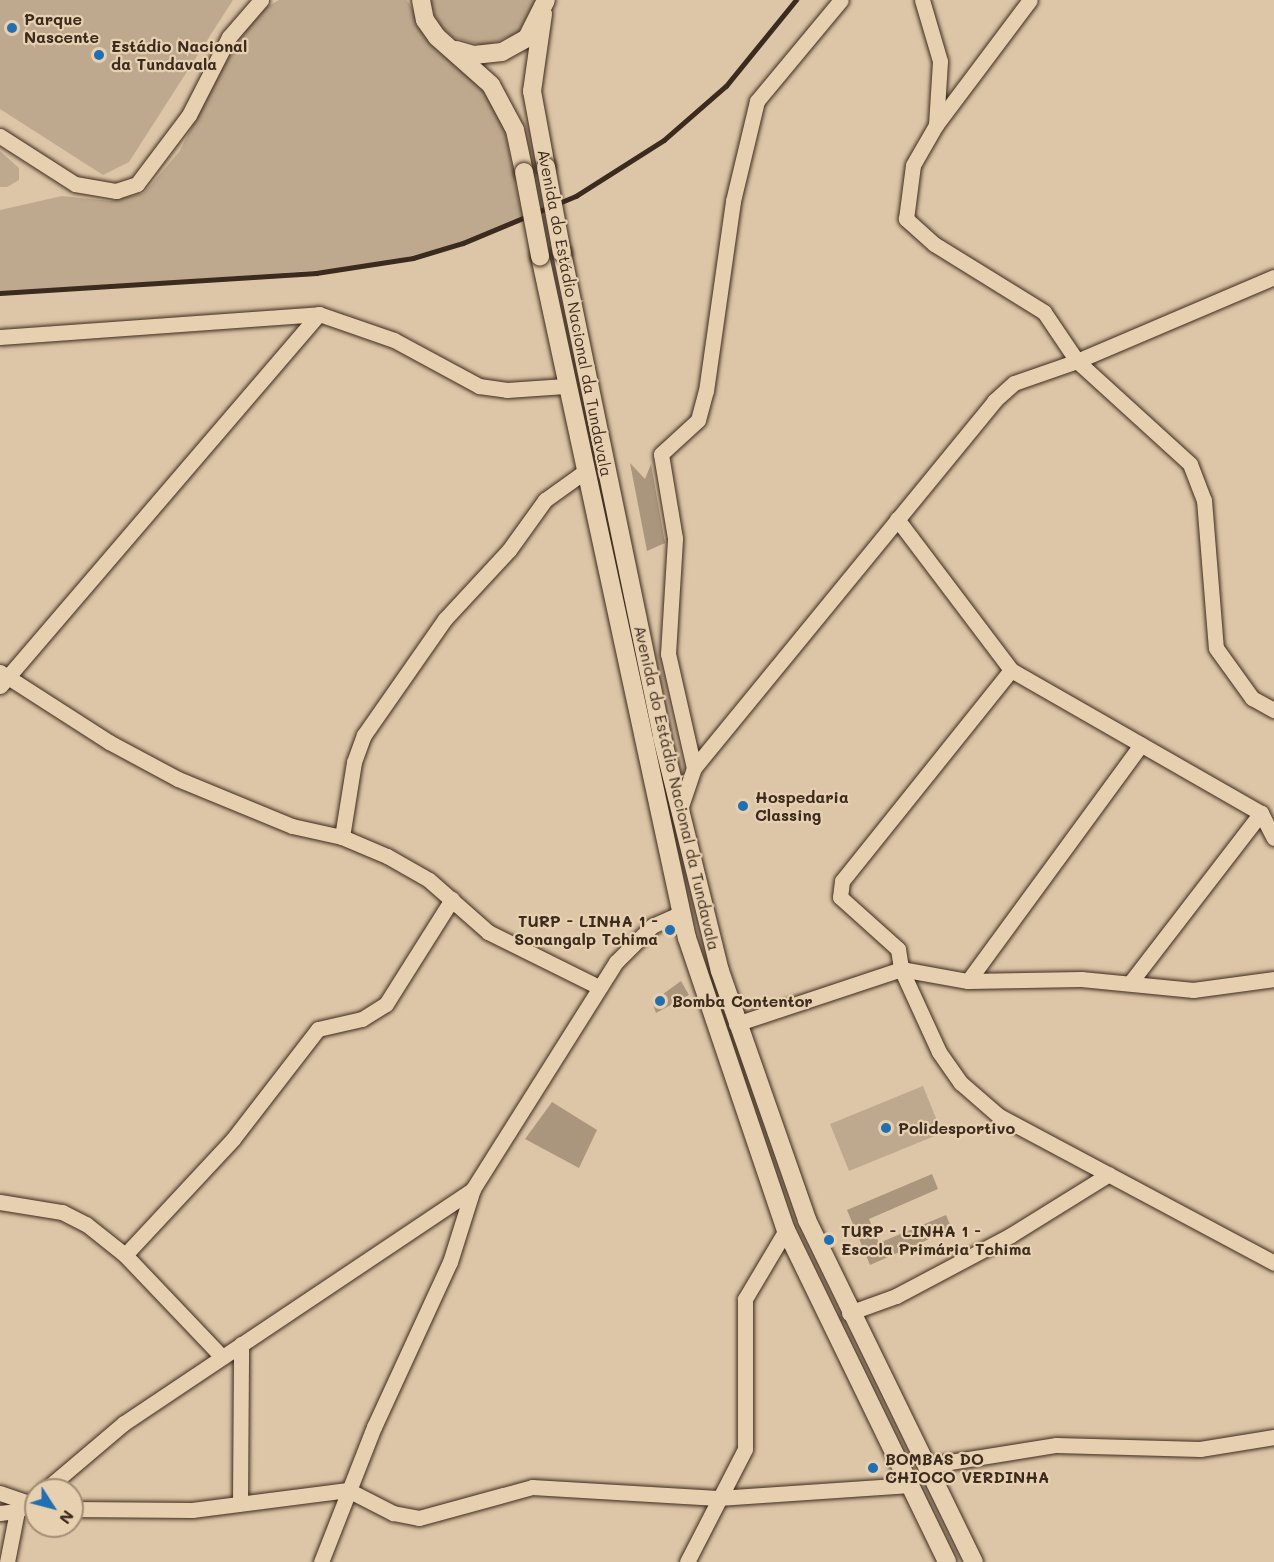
<!DOCTYPE html>
<html>
<head>
<meta charset="utf-8">
<style>
  body { margin:0 }
  #map { position:relative; width:1274px; height:1562px; overflow:hidden; background:#ddc6a7; font-family:Mali,sans-serif }
  div>[style] { position:absolute }
  [style*='--x'] { left:calc(var(--x)*1px); top:calc(var(--y)*1px); width:calc(var(--w)*1px); rotate:calc(var(--a)*1deg) }
  .green>* { inset:0; background:#bfa98e }
  .building>* { inset:0; background:#aa967d }
  .roads { filter:drop-shadow(0 0 2px #3b2a1e) drop-shadow(0 0 2px #3b2a1e) }
  .minor>* { height:15px; margin:-7.5px; padding:0 7.5px; transform-origin:7.5px; border-radius:7.5px; background:#e7d0b0 }
  .tertiary>* { height:18px; margin:-9px; padding:0 9px; transform-origin:9px; border-radius:9px; background:#e7d0b0 }
  .rail>* { height:4.5px; margin:-2.25px; padding:0 2.25px; transform-origin:2.25px; border-radius:2.25px; background:#3b2a1e }
  .bridges { filter:drop-shadow(0 0 2px #3b2a1e) drop-shadow(0 0 2px #3b2a1e) }
  .tertiary-bridge>* { height:18px; margin:-9px; padding:0 9px; transform-origin:9px; border-radius:9px; background:#e7d0b0 }
  .dots>* { width:16px; height:16px; translate:-50% -50%; box-sizing:border-box; border:3px solid #e7d0b0; border-radius:50% }
  span { translate:-50% -50%; white-space:nowrap; text-align:center; line-height:1.15; -webkit-text-stroke:4.5px #e7d0b0; paint-order:stroke }
  .poi-label { font-size:16px; color:#3b2a1e; font-weight:700 }
  .left { translate:0 -50%; text-align:left }
  .right { translate:-100% -50%; text-align:right }
  .street-label { font-size:16px; color:#3b2a1e }
  .north { position:absolute; left:24px; top:1478px; width:60px; height:60px; box-sizing:border-box; background:#e7d0b0; border:2px solid #a28e76; border-radius:50%; rotate:126deg; font-size:16px; font-weight:700; line-height:24px; text-align:center; color:#3b2a1e }
  .north::after { content:''; display:block; margin:auto; width:21px; height:27px; background:#1f6fb2; clip-path:polygon(50% 0,100% 100%,50% 72%,0 100%) }
</style>
</head>
<body>
<div id="map">
  <div class="green">
    <i style="clip-path:polygon(0 0,233px 0,129px 162px,103px 175px,0 109px)"></i>
    <i style="clip-path:polygon(279px 0,407px 0,433px 47px,483px 87px,503px 122px,523px 220px,463px 243px,366px 267px,0 293px,0 210px,62px 196px,110px 201px,144px 193px,179px 152px,238px 38px,260px 11px)"></i>
    <i style="clip-path:polygon(429px 0,537px 0,518px 33px,485px 46px,452px 37px,439px 25px)"></i>
    <i style="clip-path:polygon(0 151px,19px 168px,19px 180px,7px 187px,0 187px)"></i>
    <i style="clip-path:polygon(923px 1086px,942px 1133px,849px 1171px,830px 1124px)"></i>
  </div>
  <div class="building">
    <i style="clip-path:polygon(630px 463px,645px 479px,651px 464px,665px 543px,647px 551px)"></i>
    <i style="clip-path:polygon(681px 981px,689px 995px,656px 1013px,652px 1002px)"></i>
    <i style="clip-path:polygon(552px 1102px,597px 1130px,579px 1168px,525px 1139px)"></i>
    <i style="clip-path:polygon(932px 1174px,938px 1189px,869px 1219px,879px 1243px,946px 1215px,952px 1229px,870px 1265px,847px 1210px)"></i>
  </div>
  <div class="roads">
    <div class="minor">
      <i style="--x:936;--y:125;--w:156;--a:-53.1"></i>
      <i style="--x:0;--y:136;--w:89;--a:32.6"></i>
      <i style="--x:75;--y:184;--w:42;--a:9.7"></i>
      <i style="--x:116;--y:191;--w:22;--a:-18"></i>
      <i style="--x:137;--y:184;--w:86;--a:-53"></i>
      <i style="--x:189;--y:115;--w:88;--a:-62.9"></i>
      <i style="--x:229;--y:37;--w:49;--a:-49.1"></i>
      <i style="--x:1274;--y:277;--w:214;--a:156.9"></i>
      <i style="--x:1077;--y:361;--w:153;--a:42.3"></i>
      <i style="--x:1190;--y:464;--w:39;--a:69"></i>
      <i style="--x:1204;--y:500;--w:148;--a:85.4"></i>
      <i style="--x:1216;--y:648;--w:62;--a:54.2"></i>
      <i style="--x:1252;--y:698;--w:25;--a:29"></i>
      <i style="--x:0;--y:337;--w:320;--a:-4.1"></i>
      <i style="--x:319;--y:314;--w:79;--a:19.1"></i>
      <i style="--x:394;--y:340;--w:97;--a:28.4"></i>
      <i style="--x:479;--y:386;--w:28;--a:8"></i>
      <i style="--x:507;--y:390;--w:58;--a:-3.9"></i>
      <i style="--x:897;--y:519;--w:189;--a:52.9"></i>
      <i style="--x:1011;--y:670;--w:288;--a:29.8"></i>
      <i style="--x:1261;--y:813;--w:28;--a:63"></i>
      <i style="--x:1011;--y:670;--w:270;--a:128.7"></i>
      <i style="--x:842;--y:881;--w:16;--a:97"></i>
      <i style="--x:840;--y:897;--w:78;--a:41.9"></i>
      <i style="--x:898;--y:949;--w:20;--a:81"></i>
      <i style="--x:901;--y:969;--w:91;--a:65.4"></i>
      <i style="--x:939;--y:1052;--w:38;--a:55"></i>
      <i style="--x:961;--y:1083;--w:50;--a:41"></i>
      <i style="--x:999;--y:1116;--w:312;--a:28.1"></i>
      <i style="--x:0;--y:672;--w:130;--a:32.7"></i>
      <i style="--x:109;--y:742;--w:78;--a:28.2"></i>
      <i style="--x:178;--y:779;--w:123;--a:22.4"></i>
      <i style="--x:292;--y:826;--w:51;--a:12.4"></i>
      <i style="--x:342;--y:837;--w:49;--a:22.9"></i>
      <i style="--x:387;--y:856;--w:48;--a:29.7"></i>
      <i style="--x:429;--y:880;--w:79;--a:41.4"></i>
      <i style="--x:488;--y:932;--w:124;--a:26.4"></i>
      <i style="--x:0;--y:686;--w:490;--a:-49.4"></i>
      <i style="--x:694;--y:768;--w:117;--a:-102.8"></i>
      <i style="--x:668;--y:654;--w:116;--a:-86.5"></i>
      <i style="--x:675;--y:538;--w:85;--a:-99.5"></i>
      <i style="--x:661;--y:454;--w:50;--a:-42.6"></i>
      <i style="--x:698;--y:420;--w:30;--a:-75"></i>
      <i style="--x:706;--y:391;--w:192;--a:-81.9"></i>
      <i style="--x:733;--y:201;--w:103;--a:-76.5"></i>
      <i style="--x:757;--y:101;--w:131;--a:-50.3"></i>
      <i style="--x:679;--y:812;--w:46;--a:-71.2"></i>
      <i style="--x:694;--y:768;--w:474;--a:-50.7"></i>
      <i style="--x:994;--y:401;--w:27;--a:-42"></i>
      <i style="--x:1014;--y:383;--w:67;--a:-19.2"></i>
      <i style="--x:1077;--y:361;--w:59;--a:-124"></i>
      <i style="--x:1044;--y:312;--w:129;--a:-148.3"></i>
      <i style="--x:934;--y:244;--w:38;--a:-138"></i>
      <i style="--x:906;--y:219;--w:54;--a:-82.6"></i>
      <i style="--x:913;--y:165;--w:46;--a:-60.1"></i>
      <i style="--x:936;--y:125;--w:64;--a:-86.4"></i>
      <i style="--x:940;--y:61;--w:64;--a:-106.4"></i>
      <i style="--x:342;--y:837;--w:76;--a:-80.9"></i>
      <i style="--x:354;--y:762;--w:29;--a:-70"></i>
      <i style="--x:364;--y:735;--w:141;--a:-55.1"></i>
      <i style="--x:445;--y:619;--w:94;--a:-47.2"></i>
      <i style="--x:509;--y:550;--w:62;--a:-54.2"></i>
      <i style="--x:545;--y:500;--w:48;--a:-35.7"></i>
      <i style="--x:968;--y:981;--w:293;--a:-53.8"></i>
      <i style="--x:1130;--y:983;--w:215;--a:-52.4"></i>
      <i style="--x:736;--y:1024;--w:174;--a:-18.4"></i>
      <i style="--x:901;--y:969;--w:68;--a:10.2"></i>
      <i style="--x:968;--y:981;--w:113;--a:-1"></i>
      <i style="--x:1081;--y:979;--w:113;--a:5.6"></i>
      <i style="--x:1193;--y:990;--w:82;--a:-7.7"></i>
      <i style="--x:0;--y:1202;--w:63;--a:9.2"></i>
      <i style="--x:62;--y:1212;--w:27;--a:27"></i>
      <i style="--x:86;--y:1224;--w:50;--a:38.5"></i>
      <i style="--x:125;--y:1255;--w:141;--a:46.4"></i>
      <i style="--x:125;--y:1255;--w:158;--a:-47"></i>
      <i style="--x:233;--y:1139;--w:139;--a:-52.3"></i>
      <i style="--x:318;--y:1029;--w:45;--a:-12.8"></i>
      <i style="--x:362;--y:1019;--w:28;--a:-32"></i>
      <i style="--x:386;--y:1004;--w:124;--a:-57.8"></i>
      <i style="--x:849;--y:1313;--w:50;--a:-19.9"></i>
      <i style="--x:896;--y:1296;--w:130;--a:-27.9"></i>
      <i style="--x:1011;--y:1235;--w:115;--a:-31.9"></i>
      <i style="--x:925;--y:1466;--w:133;--a:-9.1"></i>
      <i style="--x:1056;--y:1445;--w:144;--a:1.6"></i>
      <i style="--x:1200;--y:1449;--w:75;--a:-9.2"></i>
      <i style="--x:45;--y:1490;--w:104;--a:-40.3"></i>
      <i style="--x:124;--y:1423;--w:420;--a:-33.8"></i>
      <i style="--x:473;--y:1189;--w:268;--a:-57.8"></i>
      <i style="--x:616;--y:962;--w:51;--a:-45"></i>
      <i style="--x:652;--y:926;--w:32;--a:-24"></i>
      <i style="--x:0;--y:1493;--w:36;--a:19"></i>
      <i style="--x:240;--y:1503;--w:159;--a:-89.6"></i>
      <i style="--x:72;--y:1509;--w:120;--a:0.5"></i>
      <i style="--x:192;--y:1510;--w:157;--a:-7.3"></i>
      <i style="--x:348;--y:1490;--w:51;--a:27.1"></i>
      <i style="--x:393;--y:1513;--w:26;--a:11"></i>
      <i style="--x:419;--y:1518;--w:117;--a:-15.3"></i>
      <i style="--x:532;--y:1487;--w:186;--a:3.4"></i>
      <i style="--x:718;--y:1498;--w:189;--a:-3.9"></i>
      <i style="--x:0;--y:1513;--w:17;--a:-7"></i>
      <i style="--x:17;--y:1511;--w:23;--a:-34"></i>
      <i style="--x:7;--y:1562;--w:52;--a:-78.9"></i>
      <i style="--x:321;--y:1562;--w:145;--a:-68.6"></i>
      <i style="--x:374;--y:1427;--w:182;--a:-65.3"></i>
      <i style="--x:450;--y:1262;--w:77;--a:-72.5"></i>
      <i style="--x:687;--y:1562;--w:127;--a:-62.8"></i>
      <i style="--x:745;--y:1449;--w:150;--a:-90"></i>
      <i style="--x:745;--y:1299;--w:80;--a:-59.3"></i>
    </div>
    <div class="tertiary">
      <i style="--x:421;--y:0;--w:20;--a:79"></i>
      <i style="--x:425;--y:20;--w:21;--a:55"></i>
      <i style="--x:437;--y:37;--w:72;--a:41.6"></i>
      <i style="--x:491;--y:85;--w:51;--a:61.9"></i>
      <i style="--x:515;--y:130;--w:43;--a:77.9"></i>
      <i style="--x:543;--y:14;--w:78;--a:98.1"></i>
      <i style="--x:532;--y:91;--w:77;--a:79.6"></i>
      <i style="--x:456;--y:50;--w:19;--a:16"></i>
      <i style="--x:474;--y:55;--w:28;--a:-6"></i>
      <i style="--x:502;--y:52;--w:29;--a:-29"></i>
      <i style="--x:527;--y:38;--w:42;--a:-63.4"></i>
      <i style="--x:562;--y:253;--w:494;--a:78.3"></i>
      <i style="--x:662;--y:737;--w:241;--a:76.1"></i>
      <i style="--x:720;--y:971;--w:264;--a:70.7"></i>
      <i style="--x:807;--y:1220;--w:381;--a:64"></i>
      <i style="--x:540;--y:256;--w:698;--a:77.84"></i>
      <i style="--x:687;--y:938;--w:308;--a:71.3"></i>
      <i style="--x:786;--y:1230;--w:369;--a:64.1"></i>
    </div>
  </div>
  <div class="rail">
    <i style="--x:0;--y:293;--w:317;--a:-3.6"></i>
    <i style="--x:316;--y:273;--w:98;--a:-8.8"></i>
    <i style="--x:413;--y:258;--w:52;--a:-16.7"></i>
    <i style="--x:463;--y:243;--w:122;--a:-22.6"></i>
    <i style="--x:576;--y:196;--w:104;--a:-32.5"></i>
    <i style="--x:664;--y:140;--w:82;--a:-41.1"></i>
    <i style="--x:726;--y:86;--w:111;--a:-50.9"></i>
  </div>
  <div class="bridges">
    <div class="tertiary-bridge">
      <i style="--x:546;--y:167;--w:87;--a:79.5"></i>
      <i style="--x:524;--y:172;--w:86;--a:79.2"></i>
    </div>
  </div>
  <div class="dots">
    <i style="left:12px;top:28px;background:#1f6fb2"></i>
    <i style="left:99px;top:55px;background:#1f6fb2"></i>
    <i style="left:743px;top:806px;background:#1f6fb2"></i>
    <i style="left:670px;top:930px;background:#1f6fb2"></i>
    <i style="left:660px;top:1001px;background:#1f6fb2"></i>
    <i style="left:886px;top:1128px;background:#1f6fb2"></i>
    <i style="left:829px;top:1240px;background:#1f6fb2"></i>
    <i style="left:873px;top:1468px;background:#1f6fb2"></i>
  </div>
  <div class="poi-label">
    <span class="left" style="left:24px;top:28px">Parque<br>Nascente</span>
    <span class="left" style="left:111px;top:55px">Estádio Nacional<br>da Tundavala</span>
    <span class="left" style="left:755px;top:806px">Hospedaria<br>Classing</span>
    <span class="right" style="left:658px;top:930px">TURP - LINHA 1 -<br>Sonangalp Tchima</span>
    <span class="left" style="left:672px;top:1001px">Bomba Contentor</span>
    <span class="left" style="left:898px;top:1128px">Polidesportivo</span>
    <span class="left" style="left:841px;top:1240px">TURP - LINHA 1 -<br>Escola Primária Tchima</span>
    <span class="left" style="left:885px;top:1468px">BOMBAS DO<br>CHIOCO VERDINHA</span>
  </div>
  <div class="street-label">
    <span style="left:575px;top:313px;rotate:79deg">Avenida do Estádio Nacional da Tundavala</span>
    <span style="left:677px;top:788px;rotate:77deg">Avenida do Estádio Nacional da Tundavala</span>
  </div>
  <div class="north">N</div>
</div>
</body>
</html>
